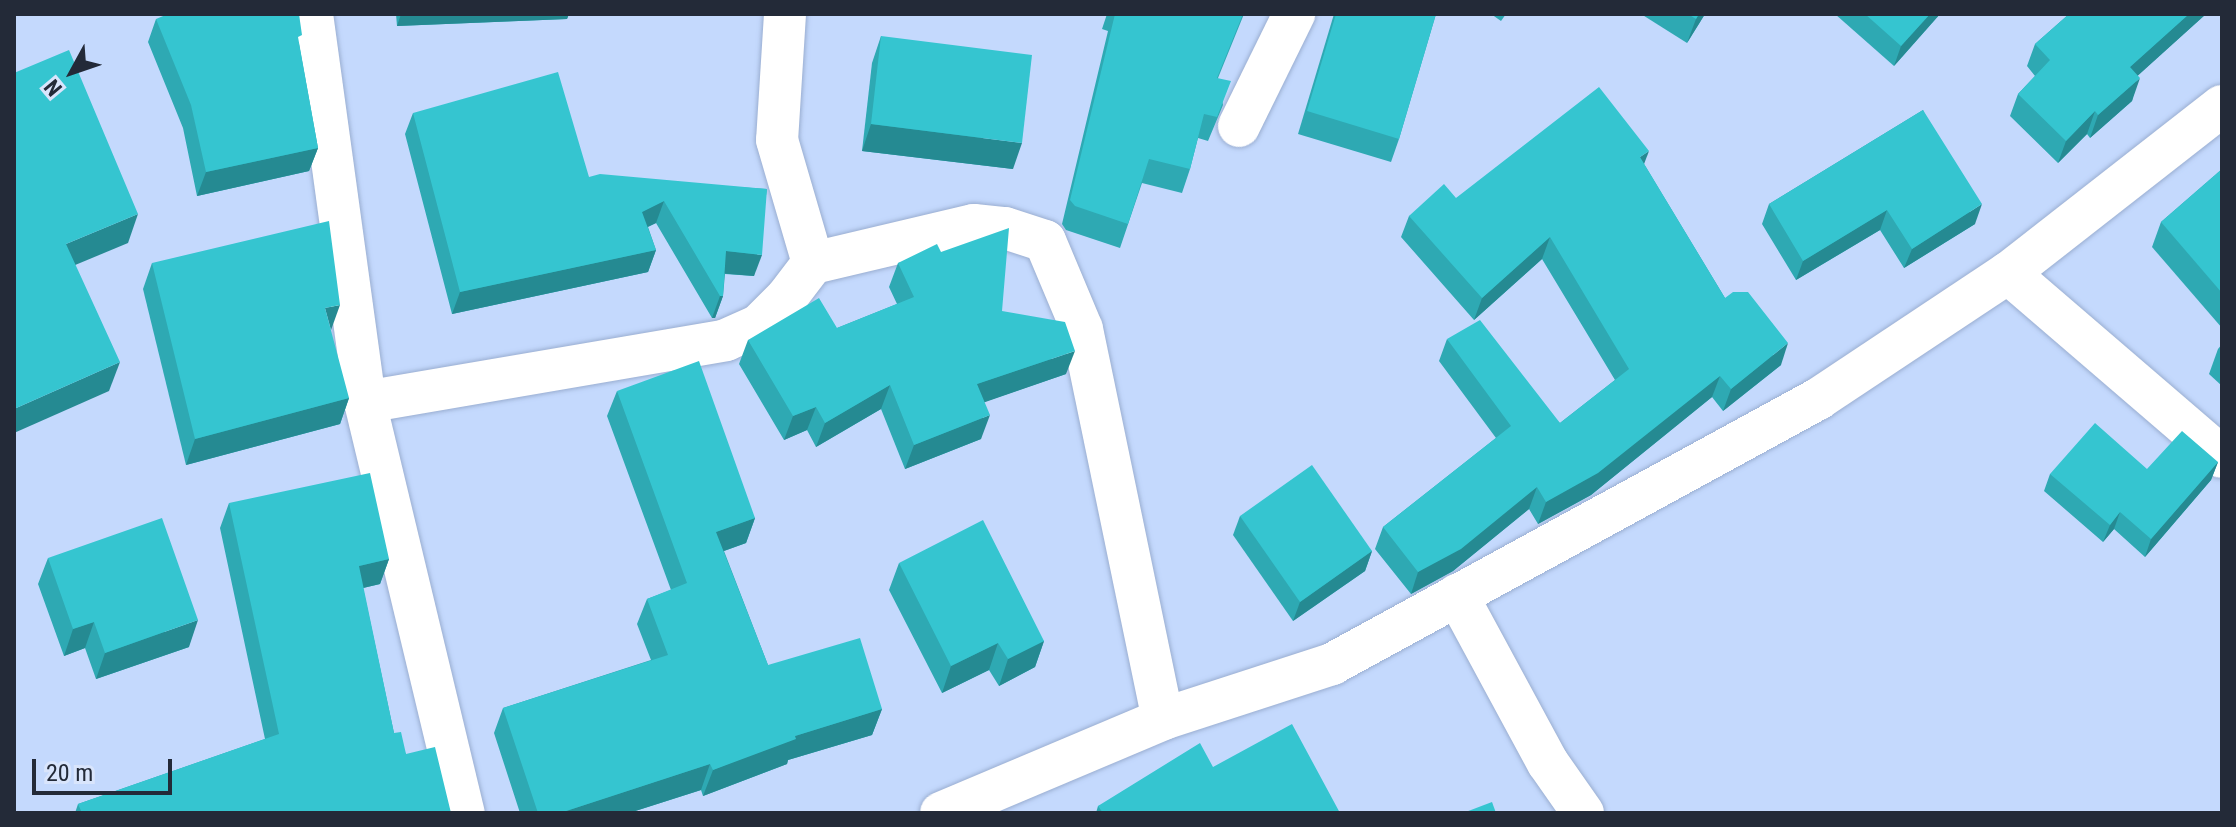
<!DOCTYPE html>
<html>
<head>
<meta charset="utf-8">
<style>
  body { margin:0 }
  #map { position:relative; width:2236px; height:827px; overflow:hidden; background:#c4d9fd; font-family:"Roboto Condensed",sans-serif }
  div>[style] { position:absolute }
  [style*='--x'] { left:calc(var(--x)*1px); top:calc(var(--y)*1px); width:calc(var(--w)*1px); rotate:calc(var(--a)*1deg) }
  .roads { filter:drop-shadow(0 0 2px #9aaed1) drop-shadow(0 0 2px #9aaed1) }
  .minor>* { height:42px; margin:-21px; padding:0 21px; transform-origin:21px; border-radius:21px; background:#fff }
  .wall>* { inset:0; background:#2ea9b3 }
  .shaded-wall>* { inset:0; background:#258a92 }
  .building>* { inset:0; background:#35c5d0 }
  span { translate:-50% -50%; white-space:nowrap; text-align:center; line-height:1.15; -webkit-text-stroke:6px #d9e5fc; paint-order:stroke }
  .frame { position:absolute; inset:0; border:16px solid #232a38; pointer-events:none }
  .north { position:absolute; left:32px; top:32px; width:80px; height:80px; -webkit-text-stroke:6px #d9e5fc; paint-order:stroke; rotate:230deg; font-size:22px; font-weight:700; line-height:32px; text-align:center; color:#232a38 }
  .north::after { content:''; display:block; margin:auto; width:28px; height:36px; background:#232a38; clip-path:polygon(50% 0,100% 100%,50% 72%,0 100%) }
  .scale { position:absolute; left:32px; top:759px; width:140px; height:36px; box-sizing:border-box; border:4px solid #232a38; border-top:0; padding-left:10px; font-size:24px; line-height:28px; white-space:nowrap; color:#232a38; -webkit-text-stroke:6px #d9e5fc; paint-order:stroke }
</style>
</head>
<body>
<div id="map">
  <div class="roads">
    <div class="minor">
      <i style="--x:312;--y:14;--w:392;--a:82.2"></i>
      <i style="--x:365;--y:402;--w:423;--a:76.5"></i>
      <i style="--x:785;--y:14;--w:126;--a:93.6"></i>
      <i style="--x:777;--y:140;--w:128;--a:73.7"></i>
      <i style="--x:1239;--y:126;--w:125;--a:-63.8"></i>
      <i style="--x:2008;--y:273;--w:282;--a:40.7"></i>
      <i style="--x:365;--y:402;--w:366;--a:-9.7"></i>
      <i style="--x:726;--y:340;--w:35;--a:-24"></i>
      <i style="--x:758;--y:326;--w:41;--a:-45"></i>
      <i style="--x:787;--y:297;--w:43;--a:-52.6"></i>
      <i style="--x:813;--y:263;--w:165;--a:-13.3"></i>
      <i style="--x:974;--y:225;--w:31;--a:6"></i>
      <i style="--x:1005;--y:228;--w:42;--a:18"></i>
      <i style="--x:1045;--y:241;--w:95;--a:67.2"></i>
      <i style="--x:1082;--y:329;--w:398;--a:78.3"></i>
      <i style="--x:1457;--y:595;--w:191;--a:61.6"></i>
      <i style="--x:1548;--y:763;--w:61;--a:55"></i>
      <i style="--x:941;--y:813;--w:241;--a:-22.9"></i>
      <i style="--x:1163;--y:719;--w:178;--a:-18"></i>
      <i style="--x:1332;--y:664;--w:554;--a:-28.6"></i>
      <i style="--x:1818;--y:399;--w:228;--a:-33.6"></i>
      <i style="--x:2008;--y:273;--w:271;--a:-38"></i>
    </div>
  </div>
  <div class="wall">
    <i style="clip-path:polygon(396px 14px,569px 14px,567px 19px,397px 26px)"></i>
    <i style="clip-path:polygon(1107px 14px,1244px 14px,1218px 78px,1223px 105px,1208px 141px,1198px 138px,1190px 169px,1182px 193px,1142px 183px,1120px 248px,1066px 230px,1062px 224px,1108px 31px,1102px 29px)"></i>
    <i style="clip-path:polygon(1334px 14px,1436px 14px,1399px 139px,1391px 162px,1298px 134px)"></i>
    <i style="clip-path:polygon(1491px 14px,1506px 14px,1501px 21px)"></i>
    <i style="clip-path:polygon(1641px 14px,1705px 14px,1687px 43px)"></i>
    <i style="clip-path:polygon(1835px 14px,1940px 14px,1894px 66px)"></i>
    <i style="clip-path:polygon(2069px 14px,2206px 14px,2138px 75px,2132px 101px,2090px 138px,2087px 134px,2058px 163px,2010px 116px,2018px 94px,2035px 76px,2027px 66px,2035px 44px)"></i>
    <i style="clip-path:polygon(156px 19px,299px 44px,318px 148px,309px 171px,197px 196px,183px 128px,148px 42px)"></i>
    <i style="clip-path:polygon(881px 36px,1013px 169px,862px 151px,872px 63px)"></i>
    <i style="clip-path:polygon(1923px 110px,1975px 224px,1904px 268px,1880px 230px,1796px 280px,1762px 224px,1769px 204px)"></i>
    <i style="clip-path:polygon(413px 113px,589px 177px,767px 189px,754px 276px,725px 274px,723px 296px,715px 318px,712px 318px,656px 223px,648px 227px,656px 250px,648px 272px,452px 314px,405px 134px)"></i>
    <i style="clip-path:polygon(1644px 164px,1725px 298px,1781px 365px,1723px 411px,1712px 397px,1591px 495px,1538px 524px,1529px 509px,1453px 571px,1411px 594px,1375px 549px,1383px 527px,1496px 438px,1439px 361px,1447px 339px,1560px 423px,1615px 380px,1542px 259px,1474px 320px,1401px 237px,1409px 216px,1456px 198px)"></i>
    <i style="clip-path:polygon(2222px 169px,2222px 328px,2152px 247px,2161px 222px)"></i>
    <i style="clip-path:polygon(941px 252px,1066px 374px,984px 402px,981px 439px,905px 469px,881px 409px,816px 447px,807px 430px,784px 440px,739px 364px,748px 340px,837px 328px,897px 304px,889px 287px,898px 263px)"></i>
    <i style="clip-path:polygon(152px 263px,349px 398px,340px 424px,186px 465px,143px 289px)"></i>
    <i style="clip-path:polygon(2222px 344px,2222px 386px,2209px 374px,2218px 349px)"></i>
    <i style="clip-path:polygon(617px 391px,755px 518px,746px 543px,724px 551px,768px 665px,882px 709px,872px 735px,788px 760px,787px 764px,703px 796px,701px 790px,629px 813px,520px 813px,494px 733px,503px 708px,651px 660px,637px 624px,647px 599px,671px 590px,607px 416px)"></i>
    <i style="clip-path:polygon(2218px 462px,2211px 480px,2145px 557px,2114px 529px,2103px 542px,2044px 491px,2050px 474px,2147px 469px)"></i>
    <i style="clip-path:polygon(229px 503px,389px 559px,380px 584px,363px 588px,394px 733px,406px 754px,451px 813px,75px 813px,78px 804px,265px 739px,220px 528px)"></i>
    <i style="clip-path:polygon(1240px 516px,1372px 551px,1365px 571px,1293px 621px,1233px 535px)"></i>
    <i style="clip-path:polygon(48px 558px,189px 647px,96px 679px,85px 648px,64px 656px,38px 584px)"></i>
    <i style="clip-path:polygon(899px 563px,1044px 641px,1035px 667px,999px 686px,989px 670px,942px 693px,889px 590px)"></i>
    <i style="clip-path:polygon(1213px 767px,1340px 813px,1096px 813px,1098px 806px)"></i>
  </div>
  <div class="shaded-wall">
    <i style="clip-path:polygon(401px 14px,569px 14px,567px 19px,397px 26px)"></i>
    <i style="clip-path:polygon(1699px 14px,1705px 14px,1687px 43px,1696px 19px)"></i>
    <i style="clip-path:polygon(1930px 14px,1940px 14px,1894px 66px,1901px 46px)"></i>
    <i style="clip-path:polygon(2189px 14px,2206px 14px,2122px 90px,2130px 67px)"></i>
    <i style="clip-path:polygon(2140px 78px,2132px 101px,2090px 138px,2098px 115px)"></i>
    <i style="clip-path:polygon(2095px 111px,2087px 134px,2058px 163px,2066px 141px)"></i>
    <i style="clip-path:polygon(871px 124px,1022px 143px,1013px 169px,862px 151px)"></i>
    <i style="clip-path:polygon(318px 148px,309px 171px,197px 196px,206px 172px)"></i>
    <i style="clip-path:polygon(1649px 151px,1641px 172px,1640px 157px)"></i>
    <i style="clip-path:polygon(664px 201px,656px 223px,634px 233px,642px 212px)"></i>
    <i style="clip-path:polygon(1982px 204px,1975px 224px,1904px 268px,1912px 249px)"></i>
    <i style="clip-path:polygon(1887px 210px,1880px 230px,1796px 280px,1803px 261px)"></i>
    <i style="clip-path:polygon(138px 214px,128px 243px,56px 273px,66px 244px)"></i>
    <i style="clip-path:polygon(1550px 237px,1542px 259px,1474px 320px,1482px 298px)"></i>
    <i style="clip-path:polygon(656px 250px,648px 272px,452px 314px,460px 292px)"></i>
    <i style="clip-path:polygon(726px 251px,762px 255px,754px 276px,718px 273px)"></i>
    <i style="clip-path:polygon(720px 296px,723px 296px,715px 318px,712px 318px)"></i>
    <i style="clip-path:polygon(340px 305px,331px 330px,325px 308px)"></i>
    <i style="clip-path:polygon(1788px 343px,1781px 365px,1723px 411px,1731px 389px)"></i>
    <i style="clip-path:polygon(1075px 351px,1066px 374px,968px 408px,977px 384px)"></i>
    <i style="clip-path:polygon(120px 362px,109px 391px,14px 433px,14px 409px)"></i>
    <i style="clip-path:polygon(1720px 376px,1712px 397px,1591px 495px,1538px 524px,1546px 502px)"></i>
    <i style="clip-path:polygon(890px 385px,881px 409px,816px 447px,825px 423px)"></i>
    <i style="clip-path:polygon(349px 398px,340px 424px,186px 465px,195px 439px)"></i>
    <i style="clip-path:polygon(816px 407px,807px 430px,784px 440px,793px 416px)"></i>
    <i style="clip-path:polygon(990px 415px,981px 439px,905px 469px,914px 445px)"></i>
    <i style="clip-path:polygon(2218px 462px,2211px 480px,2145px 557px,2151px 539px)"></i>
    <i style="clip-path:polygon(1537px 487px,1529px 509px,1453px 571px,1411px 594px,1418px 572px)"></i>
    <i style="clip-path:polygon(2120px 512px,2114px 529px,2103px 542px,2110px 525px)"></i>
    <i style="clip-path:polygon(755px 518px,746px 543px,707px 557px,716px 532px)"></i>
    <i style="clip-path:polygon(1372px 551px,1365px 571px,1293px 621px,1300px 602px)"></i>
    <i style="clip-path:polygon(389px 559px,380px 584px,350px 591px,359px 566px)"></i>
    <i style="clip-path:polygon(198px 620px,189px 647px,96px 679px,105px 653px)"></i>
    <i style="clip-path:polygon(94px 622px,85px 648px,64px 656px,73px 629px)"></i>
    <i style="clip-path:polygon(1044px 641px,1035px 667px,999px 686px,1008px 659px)"></i>
    <i style="clip-path:polygon(998px 643px,989px 670px,942px 693px,951px 666px)"></i>
    <i style="clip-path:polygon(882px 709px,872px 735px,788px 760px,787px 764px,703px 796px,713px 770px,795px 736px)"></i>
    <i style="clip-path:polygon(710px 764px,701px 790px,629px 813px,560px 813px)"></i>
  </div>
  <div class="building">
    <i style="clip-path:polygon(168px 14px,299px 14px,302px 35px,298px 37px,318px 148px,206px 172px,191px 105px,156px 19px)"></i>
    <i style="clip-path:polygon(1115px 14px,1243px 14px,1217px 78px,1231px 81px,1217px 117px,1204px 114px,1190px 169px,1149px 159px,1128px 224px,1075px 206px,1070px 200px)"></i>
    <i style="clip-path:polygon(1336px 14px,1436px 14px,1399px 139px,1307px 111px)"></i>
    <i style="clip-path:polygon(1688px 14px,1699px 14px,1696px 19px)"></i>
    <i style="clip-path:polygon(1865px 14px,1930px 14px,1901px 46px)"></i>
    <i style="clip-path:polygon(2069px 14px,2189px 14px,2130px 67px,2140px 78px,2098px 115px,2095px 111px,2066px 141px,2018px 94px,2050px 60px,2035px 44px)"></i>
    <i style="clip-path:polygon(881px 36px,1032px 55px,1022px 143px,871px 124px)"></i>
    <i style="clip-path:polygon(69px 50px,138px 214px,66px 244px,120px 362px,14px 409px,14px 73px)"></i>
    <i style="clip-path:polygon(558px 72px,589px 177px,600px 174px,767px 189px,762px 255px,726px 251px,723px 296px,720px 296px,664px 201px,642px 212px,656px 250px,460px 292px,413px 113px)"></i>
    <i style="clip-path:polygon(1599px 87px,1649px 151px,1640px 157px,1725px 298px,1733px 292px,1748px 292px,1788px 343px,1731px 389px,1720px 376px,1598px 473px,1546px 502px,1537px 487px,1461px 549px,1418px 572px,1383px 527px,1511px 426px,1447px 339px,1480px 320px,1560px 423px,1629px 369px,1550px 237px,1482px 298px,1409px 216px,1444px 184px,1456px 198px)"></i>
    <i style="clip-path:polygon(1923px 110px,1982px 204px,1912px 249px,1887px 210px,1803px 261px,1769px 204px)"></i>
    <i style="clip-path:polygon(2222px 169px,2222px 293px,2161px 222px)"></i>
    <i style="clip-path:polygon(329px 221px,340px 305px,325px 308px,349px 398px,195px 439px,152px 263px)"></i>
    <i style="clip-path:polygon(1009px 228px,1002px 311px,1065px 322px,1075px 351px,977px 384px,990px 415px,914px 445px,890px 385px,825px 423px,816px 407px,793px 416px,748px 340px,819px 298px,837px 328px,914px 297px,898px 263px,937px 244px,941px 252px)"></i>
    <i style="clip-path:polygon(699px 361px,755px 518px,716px 532px,768px 665px,860px 638px,882px 709px,795px 736px,796px 739px,713px 770px,710px 764px,560px 813px,538px 813px,503px 708px,668px 655px,647px 599px,687px 583px,617px 391px)"></i>
    <i style="clip-path:polygon(2095px 423px,2147px 469px,2182px 431px,2218px 462px,2151px 539px,2120px 512px,2110px 525px,2050px 474px)"></i>
    <i style="clip-path:polygon(1312px 465px,1372px 551px,1300px 602px,1240px 516px)"></i>
    <i style="clip-path:polygon(370px 473px,389px 559px,359px 566px,394px 733px,401px 732px,406px 754px,435px 747px,451px 813px,82px 813px,78px 804px,279px 734px,229px 503px)"></i>
    <i style="clip-path:polygon(162px 518px,198px 620px,105px 653px,94px 622px,73px 629px,48px 558px)"></i>
    <i style="clip-path:polygon(983px 520px,1044px 641px,1008px 659px,998px 643px,951px 666px,899px 563px)"></i>
    <i style="clip-path:polygon(1292px 724px,1340px 813px,1103px 813px,1098px 806px,1200px 743px,1213px 767px)"></i>
    <i style="clip-path:polygon(1492px 802px,1496px 813px,1463px 813px)"></i>
  </div>
  <div class="frame"></div>
  <div class="north">N</div>
  <div class="scale">20 m</div>
</div>
</body>
</html>
